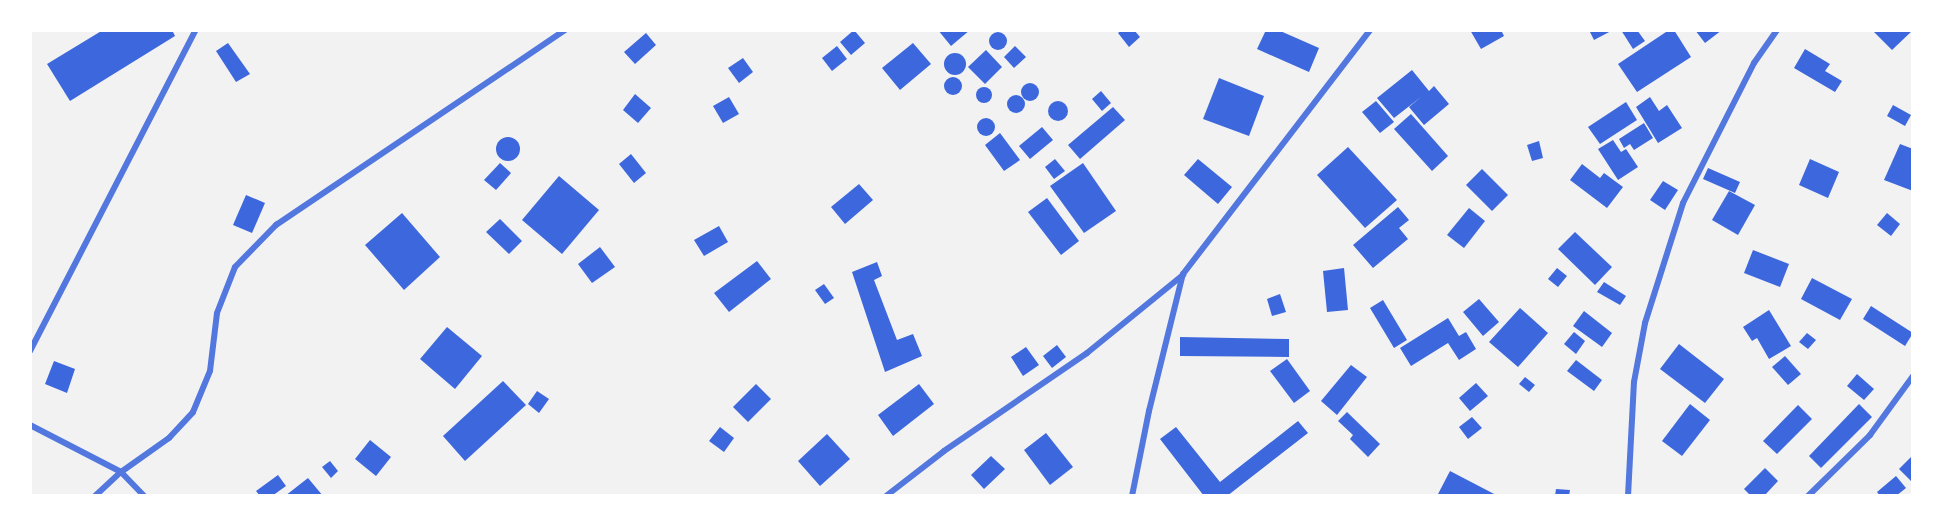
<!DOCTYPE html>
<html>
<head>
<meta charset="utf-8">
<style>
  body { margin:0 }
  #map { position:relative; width:1943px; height:526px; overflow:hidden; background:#f2f2f2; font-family:Jost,sans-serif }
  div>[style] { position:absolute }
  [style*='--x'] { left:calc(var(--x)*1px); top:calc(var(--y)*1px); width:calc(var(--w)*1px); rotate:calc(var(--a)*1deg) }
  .building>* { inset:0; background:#3d67dc }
  .round { border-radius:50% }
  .minor>* { height:6px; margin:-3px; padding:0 3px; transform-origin:3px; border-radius:3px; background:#5277de }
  span { translate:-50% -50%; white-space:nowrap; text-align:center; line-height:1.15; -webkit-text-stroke:5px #fff; paint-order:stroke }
  .frame { position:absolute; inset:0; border:32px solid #fff; pointer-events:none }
</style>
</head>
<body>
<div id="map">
  <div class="building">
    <i style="clip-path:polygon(103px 30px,172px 30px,175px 36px,70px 101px,47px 64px)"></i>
    <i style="clip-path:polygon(854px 30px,865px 43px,851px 55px,840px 42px)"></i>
    <i style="clip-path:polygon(938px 30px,970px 30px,951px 46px)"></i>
    <i style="clip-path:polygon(1122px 30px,1134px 30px,1140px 37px,1129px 47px,1118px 33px)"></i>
    <i style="clip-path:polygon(1266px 30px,1278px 30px,1319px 48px,1309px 72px,1257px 49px)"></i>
    <i style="clip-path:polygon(1470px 30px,1501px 30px,1504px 36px,1481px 49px)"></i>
    <i style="clip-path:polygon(1589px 30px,1613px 30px,1594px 40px)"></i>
    <i style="clip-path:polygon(1621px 30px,1637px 30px,1645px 41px,1633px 49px)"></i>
    <i style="clip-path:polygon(1669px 30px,1674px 30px,1691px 57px,1637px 92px,1618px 64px)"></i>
    <i style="clip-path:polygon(1695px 30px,1722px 30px,1705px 43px)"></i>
    <i style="clip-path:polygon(1872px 30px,1913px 30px,1892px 50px)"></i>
    <i class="round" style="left:989px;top:32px;width:18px;height:18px"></i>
    <i style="clip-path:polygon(646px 33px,656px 45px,635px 64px,624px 52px)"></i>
    <i style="clip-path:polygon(228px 43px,250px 74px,236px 82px,216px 51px)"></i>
    <i style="clip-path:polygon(913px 43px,931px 64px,900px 90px,882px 68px)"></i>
    <i style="clip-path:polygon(837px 46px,847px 59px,832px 71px,822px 58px)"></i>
    <i style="clip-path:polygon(1015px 46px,1026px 57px,1014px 68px,1004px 57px)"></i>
    <i style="clip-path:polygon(1805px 49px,1830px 64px,1825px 71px,1842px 81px,1835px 92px,1794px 68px)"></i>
    <i style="clip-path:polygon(986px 50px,1002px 67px,985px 84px,968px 67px)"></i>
    <i class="round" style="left:944px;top:53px;width:22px;height:22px"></i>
    <i style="clip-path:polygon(743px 58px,753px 72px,739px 83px,728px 68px)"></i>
    <i style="clip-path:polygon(1412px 70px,1429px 91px,1434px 86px,1449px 104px,1424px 125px,1409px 107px,1421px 97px,1394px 118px,1377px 98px)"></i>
    <i class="round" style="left:944px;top:77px;width:18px;height:18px"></i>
    <i style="clip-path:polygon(1219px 78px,1264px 96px,1249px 136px,1203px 119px)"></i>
    <i class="round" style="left:1021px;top:83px;width:18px;height:18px"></i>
    <i class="round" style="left:976px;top:87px;width:16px;height:16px"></i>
    <i style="clip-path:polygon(1101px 91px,1111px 103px,1102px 111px,1092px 99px)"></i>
    <i style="clip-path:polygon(635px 94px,651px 108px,638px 123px,623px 110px)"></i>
    <i class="round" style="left:1007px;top:95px;width:18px;height:18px"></i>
    <i style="clip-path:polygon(729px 97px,739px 114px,723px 123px,713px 106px)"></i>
    <i style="clip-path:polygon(1650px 97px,1659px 111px,1667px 105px,1682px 128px,1658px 143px,1636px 107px)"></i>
    <i style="clip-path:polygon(1376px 101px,1394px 122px,1380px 133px,1362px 112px)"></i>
    <i class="round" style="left:1048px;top:101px;width:20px;height:20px"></i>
    <i style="clip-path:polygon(1626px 102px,1637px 120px,1600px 144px,1588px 127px)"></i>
    <i style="clip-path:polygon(1893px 105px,1911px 115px,1905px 126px,1887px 116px)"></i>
    <i style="clip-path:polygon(1113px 107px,1125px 120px,1080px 159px,1068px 145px)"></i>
    <i style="clip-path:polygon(1411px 114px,1448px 156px,1432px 171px,1394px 129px)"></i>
    <i class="round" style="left:977px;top:118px;width:18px;height:18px"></i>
    <i style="clip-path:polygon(1644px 123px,1653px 138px,1634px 150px,1630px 144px,1624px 148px,1619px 139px)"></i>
    <i style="clip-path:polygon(1042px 127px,1053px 140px,1030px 159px,1019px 146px)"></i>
    <i style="clip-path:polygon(1000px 133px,1020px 160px,1004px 171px,985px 145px)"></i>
    <i class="round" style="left:496px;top:137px;width:24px;height:24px"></i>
    <i style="clip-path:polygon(1613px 140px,1621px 152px,1626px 149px,1638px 167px,1618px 180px,1598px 149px)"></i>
    <i style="clip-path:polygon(1539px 141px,1543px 158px,1532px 161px,1527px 145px)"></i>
    <i style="clip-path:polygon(1900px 144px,1913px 149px,1913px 191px,1884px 180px)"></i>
    <i style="clip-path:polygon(1348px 147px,1397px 200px,1365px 228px,1317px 175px)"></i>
    <i style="clip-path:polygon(631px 154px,646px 173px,634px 183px,619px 164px)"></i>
    <i style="clip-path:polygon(1055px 159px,1065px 171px,1054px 179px,1045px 167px)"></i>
    <i style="clip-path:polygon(1198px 159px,1232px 187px,1218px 204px,1184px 175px)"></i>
    <i style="clip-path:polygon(1810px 159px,1839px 172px,1828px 198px,1799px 185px)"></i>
    <i style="clip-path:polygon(500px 163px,511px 173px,496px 190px,484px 180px)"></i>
    <i style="clip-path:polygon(1083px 163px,1116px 211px,1084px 233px,1050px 186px)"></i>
    <i style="clip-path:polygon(1582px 164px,1600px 178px,1604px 173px,1623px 187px,1607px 208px,1570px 180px)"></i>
    <i style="clip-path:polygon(1708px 168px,1740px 182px,1735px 193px,1703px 179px)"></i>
    <i style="clip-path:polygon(1482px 169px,1508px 195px,1492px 211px,1466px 185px)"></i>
    <i style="clip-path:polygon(559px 176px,599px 210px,562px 254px,522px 220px)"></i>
    <i style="clip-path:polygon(1663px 181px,1678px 190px,1665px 210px,1650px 200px)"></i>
    <i style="clip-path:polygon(859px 184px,873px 200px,845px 224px,831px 207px)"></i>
    <i style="clip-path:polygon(1729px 191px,1755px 205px,1738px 235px,1712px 220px)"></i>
    <i style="clip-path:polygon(246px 195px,265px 203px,252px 233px,233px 225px)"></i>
    <i style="clip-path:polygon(1047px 198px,1079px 241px,1061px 255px,1028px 212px)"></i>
    <i style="clip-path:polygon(1398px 207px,1409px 220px,1399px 228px,1408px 239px,1373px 268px,1353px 245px)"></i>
    <i style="clip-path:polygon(1469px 208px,1485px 221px,1464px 248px,1447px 235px)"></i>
    <i style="clip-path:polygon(402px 213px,440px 257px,404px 290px,365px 245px)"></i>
    <i style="clip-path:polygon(1887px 213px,1900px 224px,1891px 236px,1877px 225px)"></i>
    <i style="clip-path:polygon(500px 219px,522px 241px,509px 254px,486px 232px)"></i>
    <i style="clip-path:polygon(719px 226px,728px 242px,704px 256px,694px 240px)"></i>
    <i style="clip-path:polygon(1575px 232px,1612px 267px,1595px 285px,1558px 249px)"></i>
    <i style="clip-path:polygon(600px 247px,615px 267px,592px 283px,578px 264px)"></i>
    <i style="clip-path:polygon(1753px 250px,1789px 264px,1780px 287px,1744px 273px)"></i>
    <i style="clip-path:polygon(757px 261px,771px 279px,729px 312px,714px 293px)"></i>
    <i style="clip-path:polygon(877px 262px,882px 276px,874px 280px,897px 340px,913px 334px,922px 356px,885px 372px,852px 272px)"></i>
    <i style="clip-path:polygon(1344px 268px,1348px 310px,1327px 312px,1323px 271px)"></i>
    <i style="clip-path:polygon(1557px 268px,1567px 276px,1558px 287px,1548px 279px)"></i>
    <i style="clip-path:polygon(1812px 278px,1852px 299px,1840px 320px,1801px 299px)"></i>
    <i style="clip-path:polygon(1604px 282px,1626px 296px,1620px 305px,1597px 292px)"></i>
    <i style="clip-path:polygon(824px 284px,834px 298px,825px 304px,815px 290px)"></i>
    <i style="clip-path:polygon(1280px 294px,1286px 312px,1272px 316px,1267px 299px)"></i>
    <i style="clip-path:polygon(1479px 299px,1499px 322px,1483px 336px,1463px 312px)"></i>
    <i style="clip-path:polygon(1383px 300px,1407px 340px,1394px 348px,1370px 308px)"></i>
    <i style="clip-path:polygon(1871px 306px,1913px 333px,1905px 346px,1863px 319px)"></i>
    <i style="clip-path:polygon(1520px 308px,1548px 333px,1518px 367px,1489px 342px)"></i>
    <i style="clip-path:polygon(1769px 310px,1791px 346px,1769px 359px,1757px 338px,1752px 341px,1743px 327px)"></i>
    <i style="clip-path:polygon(1584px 311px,1612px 333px,1602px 347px,1573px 326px)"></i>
    <i style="clip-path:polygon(1448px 318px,1459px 336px,1466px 332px,1476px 349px,1459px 360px,1448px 343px,1411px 366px,1400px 348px)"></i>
    <i style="clip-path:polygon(447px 327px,482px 356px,455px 389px,420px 359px)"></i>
    <i style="clip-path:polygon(1574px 332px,1585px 341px,1576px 354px,1564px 344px)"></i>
    <i style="clip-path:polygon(1807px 333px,1816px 340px,1808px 349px,1799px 342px)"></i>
    <i style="clip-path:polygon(1180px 337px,1289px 339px,1289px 357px,1180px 356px)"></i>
    <i style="clip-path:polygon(1679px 344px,1724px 379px,1705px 403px,1660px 369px)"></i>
    <i style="clip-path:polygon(1057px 345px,1066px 357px,1052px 368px,1043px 356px)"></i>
    <i style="clip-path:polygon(1026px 347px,1039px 365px,1023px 376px,1011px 357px)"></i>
    <i style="clip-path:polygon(1785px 356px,1801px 374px,1788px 385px,1772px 367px)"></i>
    <i style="clip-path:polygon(1287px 359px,1310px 391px,1294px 403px,1270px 371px)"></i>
    <i style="clip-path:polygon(1576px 360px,1602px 380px,1594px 391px,1567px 371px)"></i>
    <i style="clip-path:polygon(54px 361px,75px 369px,67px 393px,45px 384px)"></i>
    <i style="clip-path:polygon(1351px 365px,1367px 377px,1337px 415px,1321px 401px)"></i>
    <i style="clip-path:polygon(1857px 374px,1874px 389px,1864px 400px,1847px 386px)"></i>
    <i style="clip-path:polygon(1525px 377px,1535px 385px,1529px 392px,1519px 384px)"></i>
    <i style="clip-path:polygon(503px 381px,526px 405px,465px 461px,443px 436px)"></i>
    <i style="clip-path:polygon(1476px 383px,1488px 396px,1470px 411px,1459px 398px)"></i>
    <i style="clip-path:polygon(756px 384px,771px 399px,748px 422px,733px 407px)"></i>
    <i style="clip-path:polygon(919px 384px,934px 404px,893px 436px,878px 415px)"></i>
    <i style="clip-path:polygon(537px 391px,549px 399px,539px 413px,528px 404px)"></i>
    <i style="clip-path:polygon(1690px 404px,1710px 420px,1682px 456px,1662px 441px)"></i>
    <i style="clip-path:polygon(1859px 404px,1872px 417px,1821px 468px,1809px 456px)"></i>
    <i style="clip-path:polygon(1798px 405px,1812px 419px,1777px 454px,1763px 441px)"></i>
    <i style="clip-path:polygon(1347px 412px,1380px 444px,1368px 457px,1350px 439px,1353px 435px,1338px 421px)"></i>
    <i style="clip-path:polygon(1472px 417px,1482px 428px,1468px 439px,1459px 427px)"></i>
    <i style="clip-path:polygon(1298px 421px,1308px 433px,1227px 496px,1204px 496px,1160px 439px,1176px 427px,1220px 482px)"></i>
    <i style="clip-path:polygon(720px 427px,734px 438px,724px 452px,709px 441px)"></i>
    <i style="clip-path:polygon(1046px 433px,1073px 467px,1050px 485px,1024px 450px)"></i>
    <i style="clip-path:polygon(827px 434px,850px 459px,820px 486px,798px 461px)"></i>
    <i style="clip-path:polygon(370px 440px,391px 457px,376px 476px,355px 459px)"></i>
    <i style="clip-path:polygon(1913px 455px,1913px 483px,1899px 469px)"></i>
    <i style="clip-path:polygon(991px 456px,1005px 469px,984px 489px,971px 475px)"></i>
    <i style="clip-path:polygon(330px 461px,338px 471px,331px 478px,322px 467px)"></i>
    <i style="clip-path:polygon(1765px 468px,1778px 481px,1764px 496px,1751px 496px,1744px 489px)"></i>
    <i style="clip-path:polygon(1450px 471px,1498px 496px,1437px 496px)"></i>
    <i style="clip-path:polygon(278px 475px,286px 486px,272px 496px,260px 496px,256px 491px)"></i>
    <i style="clip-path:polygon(1896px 476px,1906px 488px,1896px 496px,1880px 496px,1877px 492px)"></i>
    <i style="clip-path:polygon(308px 478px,323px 496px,285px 496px)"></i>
    <i style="clip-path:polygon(1556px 489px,1570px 490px,1569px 496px,1555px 496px)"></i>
  </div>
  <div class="minor">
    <i style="--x:30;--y:351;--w:361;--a:-62.7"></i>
    <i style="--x:30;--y:425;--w:102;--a:27.3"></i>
    <i style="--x:121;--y:472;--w:33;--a:46"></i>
    <i style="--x:95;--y:496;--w:35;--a:-43"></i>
    <i style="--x:121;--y:472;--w:59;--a:-35.3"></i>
    <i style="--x:169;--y:438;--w:35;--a:-47"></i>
    <i style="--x:193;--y:412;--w:44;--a:-67.5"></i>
    <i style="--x:210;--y:371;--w:58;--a:-83.1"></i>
    <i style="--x:217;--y:313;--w:49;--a:-68.6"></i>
    <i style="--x:235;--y:267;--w:59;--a:-45.7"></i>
    <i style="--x:276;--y:225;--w:349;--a:-34"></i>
    <i style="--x:886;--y:496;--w:73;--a:-37.8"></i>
    <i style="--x:944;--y:451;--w:173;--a:-34.4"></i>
    <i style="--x:1087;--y:353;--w:124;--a:-39.1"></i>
    <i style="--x:1132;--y:496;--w:87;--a:-78.7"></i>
    <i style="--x:1149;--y:411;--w:141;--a:-76.1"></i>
    <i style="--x:1183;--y:274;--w:307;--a:-52.5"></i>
    <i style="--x:1628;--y:496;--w:114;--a:-87"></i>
    <i style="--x:1634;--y:382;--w:60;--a:-79.4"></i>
    <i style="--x:1645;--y:323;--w:126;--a:-72.4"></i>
    <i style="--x:1683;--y:203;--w:157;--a:-63.1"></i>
    <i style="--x:1754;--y:63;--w:40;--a:-55.1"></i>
    <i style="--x:1808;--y:496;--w:87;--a:-44.5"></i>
    <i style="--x:1870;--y:435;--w:73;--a:-53.9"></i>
  </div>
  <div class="frame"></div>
</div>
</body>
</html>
